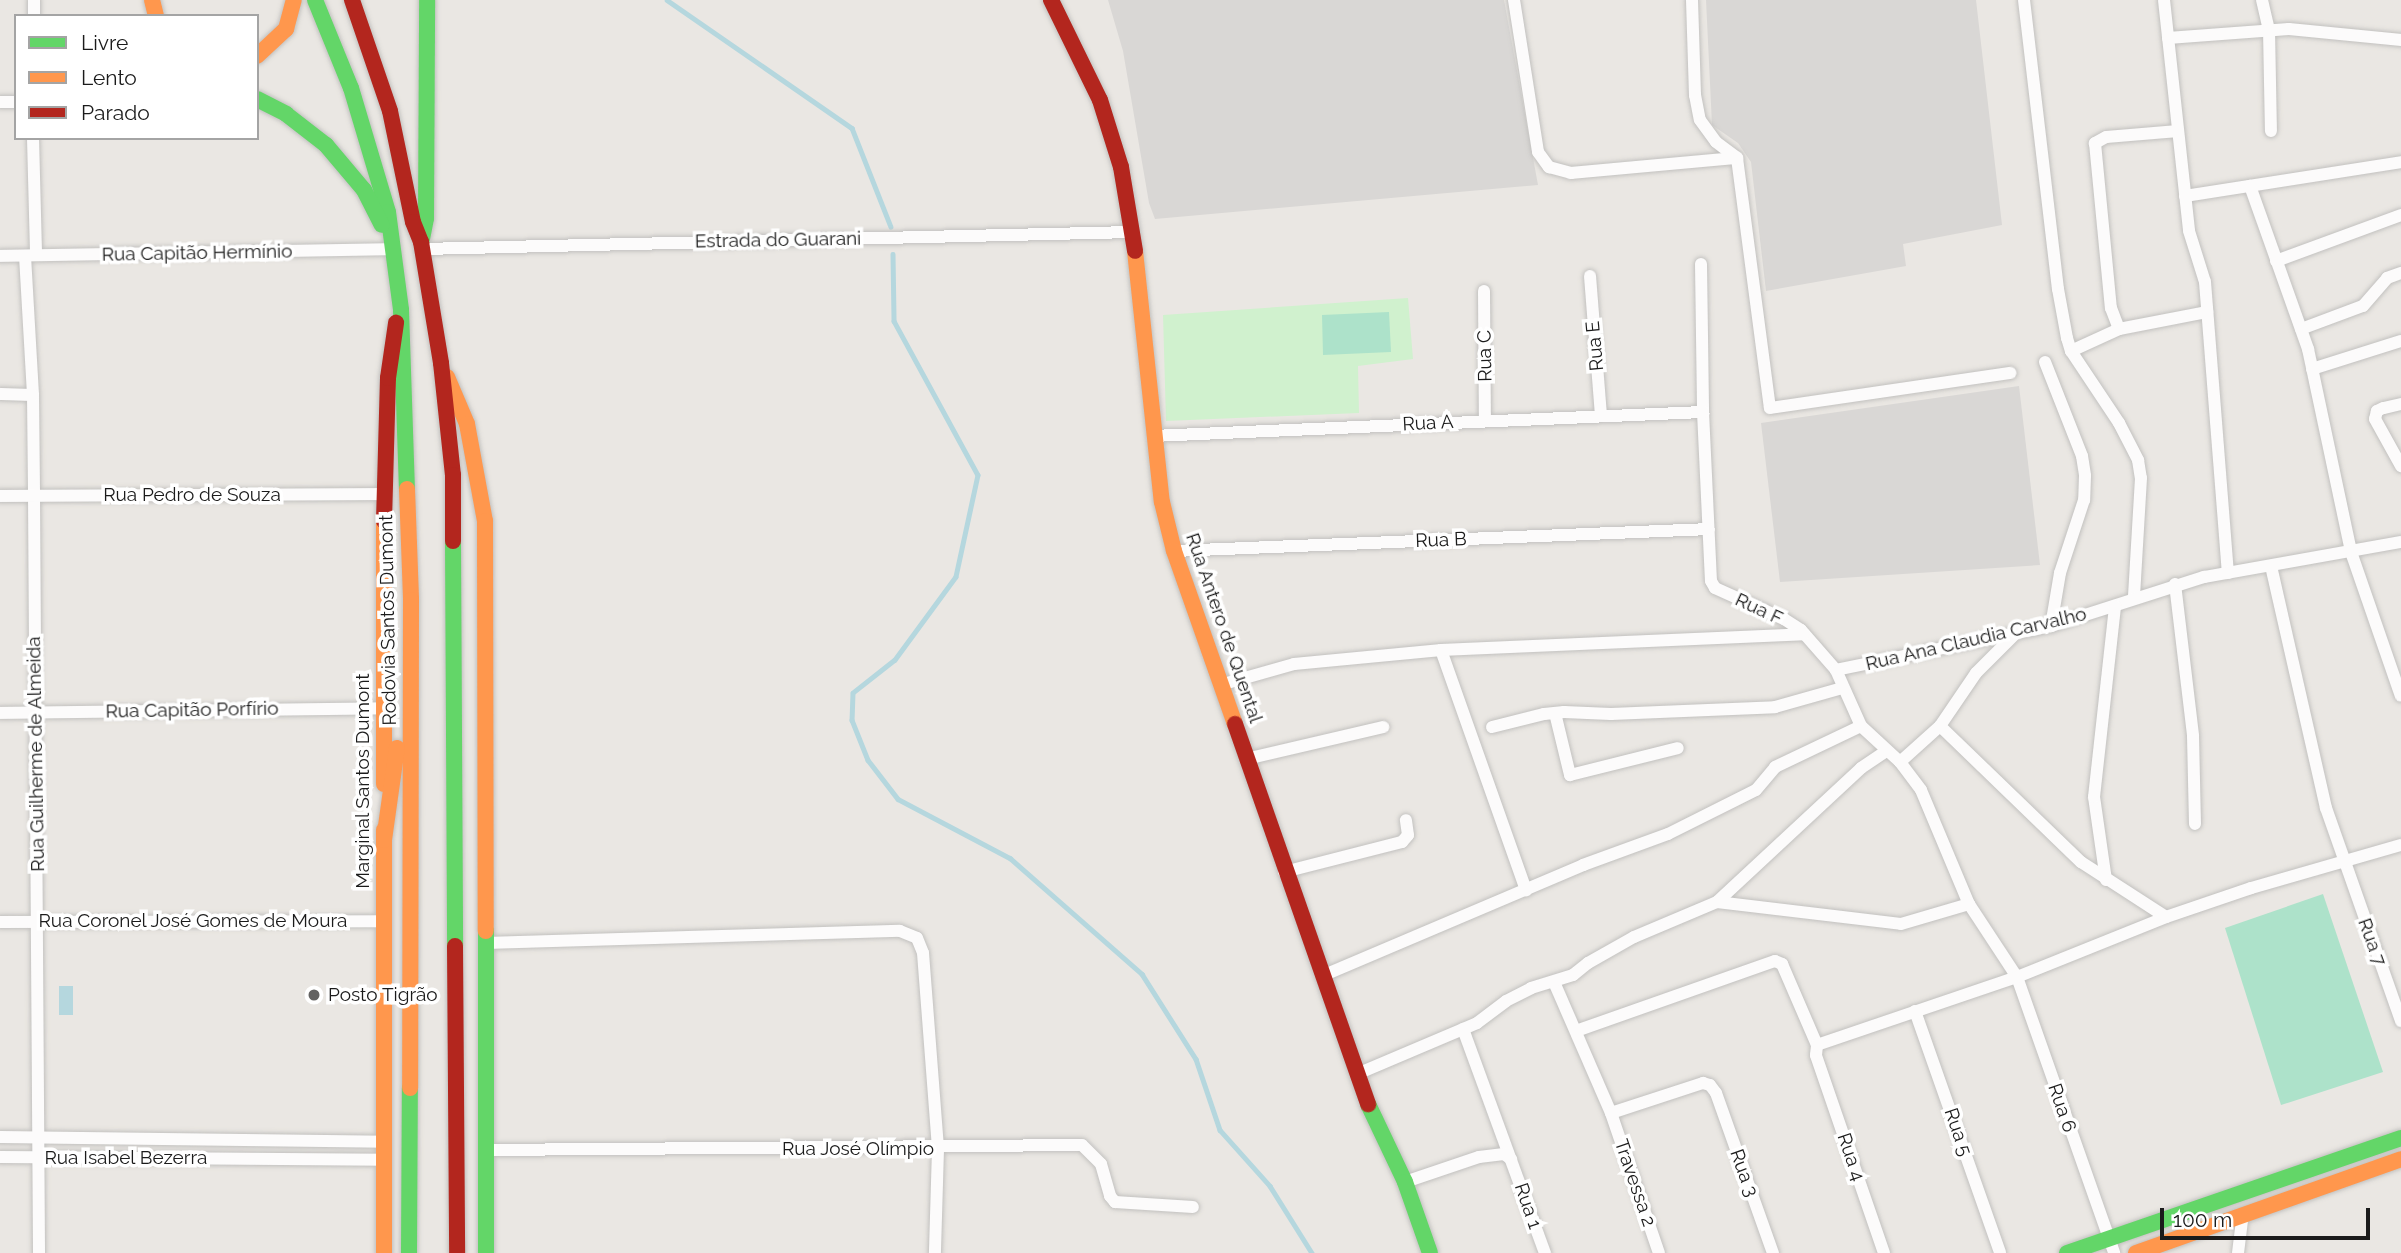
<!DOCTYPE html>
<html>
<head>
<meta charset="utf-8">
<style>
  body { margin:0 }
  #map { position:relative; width:2401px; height:1253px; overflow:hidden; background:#eae7e3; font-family:Raleway,sans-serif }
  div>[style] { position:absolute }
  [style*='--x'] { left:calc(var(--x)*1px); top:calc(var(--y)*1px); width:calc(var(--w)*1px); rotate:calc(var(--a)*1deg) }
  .residential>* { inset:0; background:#d9d7d5 }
  .park>* { inset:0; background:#d0f1ce }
  .pitch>* { inset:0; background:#ade2ca }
  .water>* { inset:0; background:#b5d7de }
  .stream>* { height:4.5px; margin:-2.25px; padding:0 2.25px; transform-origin:2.25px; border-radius:2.25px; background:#b5d7de }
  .roads { filter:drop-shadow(0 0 2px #c2c1bf) drop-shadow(0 0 2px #c2c1bf) }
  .street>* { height:12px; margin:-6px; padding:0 6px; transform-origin:6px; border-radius:6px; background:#fcfbfb }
  .fast>* { height:16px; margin:-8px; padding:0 8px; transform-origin:8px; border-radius:8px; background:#63d668 }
  .slow>* { height:16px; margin:-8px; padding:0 8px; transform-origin:8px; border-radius:8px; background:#ff974d }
  .jam>* { height:16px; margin:-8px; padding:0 8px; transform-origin:8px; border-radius:8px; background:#b3261e }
  .dots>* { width:19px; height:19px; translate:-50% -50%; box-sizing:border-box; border:4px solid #fff; border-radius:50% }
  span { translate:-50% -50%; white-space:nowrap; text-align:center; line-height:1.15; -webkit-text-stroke:7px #fff; paint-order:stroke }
  .street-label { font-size:19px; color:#1b1b1b }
  .poi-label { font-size:19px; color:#1b1b1b }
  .left { translate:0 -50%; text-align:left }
  .legend { position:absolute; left:14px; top:14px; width:245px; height:126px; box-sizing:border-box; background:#fff; border:2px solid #a4a4a4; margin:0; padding:9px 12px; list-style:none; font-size:21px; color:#1b1b1b }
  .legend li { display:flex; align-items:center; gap:14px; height:35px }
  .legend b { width:35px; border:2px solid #a4a4a4 }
  .scale { position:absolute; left:2160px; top:1208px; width:210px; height:32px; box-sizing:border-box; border:4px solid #1b1b1b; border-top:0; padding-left:9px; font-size:21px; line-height:24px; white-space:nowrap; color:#1b1b1b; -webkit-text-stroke:5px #fff; paint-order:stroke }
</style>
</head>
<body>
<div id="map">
  <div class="residential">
    <i style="clip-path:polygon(1108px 0,1504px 0,1538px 185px,1155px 219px,1149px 203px,1123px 51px)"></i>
    <i style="clip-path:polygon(1706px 0,1976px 0,2002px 225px,1903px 244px,1906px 266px,1766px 291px,1751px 162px,1738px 143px,1712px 125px)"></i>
    <i style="clip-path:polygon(2019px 386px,2040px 565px,1780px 582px,1761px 423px)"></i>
  </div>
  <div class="park">
    <i style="clip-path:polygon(1408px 298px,1413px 359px,1358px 366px,1359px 413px,1166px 421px,1163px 315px)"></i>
  </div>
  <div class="pitch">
    <i style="clip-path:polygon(1389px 312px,1391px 352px,1323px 355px,1322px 315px)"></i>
    <i style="clip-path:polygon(2323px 894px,2383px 1072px,2281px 1105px,2225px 928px)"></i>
  </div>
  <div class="water">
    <i style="clip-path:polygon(59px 986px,73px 986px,73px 1015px,59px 1015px)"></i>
  </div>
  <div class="stream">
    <i style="--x:667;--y:0;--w:225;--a:34.7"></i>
    <i style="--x:852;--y:128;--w:106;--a:68.5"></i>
    <i style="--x:893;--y:254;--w:67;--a:89.1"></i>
    <i style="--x:894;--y:321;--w:175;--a:61.4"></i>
    <i style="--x:978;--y:475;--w:104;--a:102.2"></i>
    <i style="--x:956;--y:577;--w:103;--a:126.3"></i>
    <i style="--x:895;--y:660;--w:53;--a:141.8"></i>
    <i style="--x:853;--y:693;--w:27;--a:92"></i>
    <i style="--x:852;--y:720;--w:43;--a:68.2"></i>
    <i style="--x:868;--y:760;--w:49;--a:52.4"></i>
    <i style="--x:898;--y:799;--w:127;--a:27.8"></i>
    <i style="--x:1010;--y:858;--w:176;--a:41.3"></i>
    <i style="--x:1142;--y:974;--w:101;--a:57.6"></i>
    <i style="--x:1196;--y:1059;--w:75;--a:71.3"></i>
    <i style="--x:1220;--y:1130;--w:75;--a:48.2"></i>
    <i style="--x:1270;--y:1186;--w:79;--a:57.9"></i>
  </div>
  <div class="roads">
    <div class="street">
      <i style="--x:1514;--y:0;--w:154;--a:81"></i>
      <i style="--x:1538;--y:152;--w:19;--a:54"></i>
      <i style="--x:1549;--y:167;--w:23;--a:15"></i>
      <i style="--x:1571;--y:173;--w:167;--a:-5.2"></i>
      <i style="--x:1692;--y:0;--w:95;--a:88.2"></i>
      <i style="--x:1695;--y:95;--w:25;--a:79"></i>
      <i style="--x:1700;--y:120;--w:27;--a:54"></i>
      <i style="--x:1716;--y:142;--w:26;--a:37"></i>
      <i style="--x:1737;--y:158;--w:252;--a:82.5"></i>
      <i style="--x:1770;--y:408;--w:243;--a:-8.3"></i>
      <i style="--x:2024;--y:0;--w:291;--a:83.3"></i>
      <i style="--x:2058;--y:289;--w:50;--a:79.6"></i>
      <i style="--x:2067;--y:338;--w:14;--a:73"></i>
      <i style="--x:2071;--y:351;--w:87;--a:56.3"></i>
      <i style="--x:2119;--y:423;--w:42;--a:62.8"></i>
      <i style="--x:2138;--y:460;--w:18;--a:81"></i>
      <i style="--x:2141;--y:478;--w:119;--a:93.4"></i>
      <i style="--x:2164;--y:0;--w:232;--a:83.8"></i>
      <i style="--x:2189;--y:231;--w:53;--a:72.6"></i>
      <i style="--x:2205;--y:282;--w:292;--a:85.5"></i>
      <i style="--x:2262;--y:0;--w:31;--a:77"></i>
      <i style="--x:2269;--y:30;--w:101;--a:88.9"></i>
      <i style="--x:34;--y:16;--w:16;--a:-90"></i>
      <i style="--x:2168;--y:38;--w:121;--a:-4.3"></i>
      <i style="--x:2289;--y:29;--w:113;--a:5.6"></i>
      <i style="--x:0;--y:102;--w:16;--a:0"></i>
      <i style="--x:2178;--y:131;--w:72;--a:175.2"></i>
      <i style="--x:2106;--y:137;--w:13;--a:151"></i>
      <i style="--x:2095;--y:143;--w:166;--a:84.5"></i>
      <i style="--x:2111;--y:308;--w:22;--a:69"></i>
      <i style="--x:2119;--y:329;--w:90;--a:-10.9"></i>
      <i style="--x:33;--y:138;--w:117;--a:88.5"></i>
      <i style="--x:2250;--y:186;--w:173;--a:70.4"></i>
      <i style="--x:2308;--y:349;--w:208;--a:78"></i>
      <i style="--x:2351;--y:552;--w:152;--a:70.9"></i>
      <i style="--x:2185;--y:196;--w:219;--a:-8.9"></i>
      <i style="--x:422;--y:249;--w:711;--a:-1.37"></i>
      <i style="--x:0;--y:256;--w:394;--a:-1"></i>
      <i style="--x:25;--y:256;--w:139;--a:86.7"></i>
      <i style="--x:33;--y:395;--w:101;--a:89.4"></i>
      <i style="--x:34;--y:496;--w:757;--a:89.62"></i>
      <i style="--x:2276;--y:261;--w:133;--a:-20.2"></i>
      <i style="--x:1701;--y:264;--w:148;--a:89.2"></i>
      <i style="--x:1703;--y:412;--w:169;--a:87.3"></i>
      <i style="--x:1711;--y:581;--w:8;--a:60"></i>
      <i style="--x:1715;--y:588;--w:76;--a:24.2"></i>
      <i style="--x:1784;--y:619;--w:20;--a:33"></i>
      <i style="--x:1801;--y:630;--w:53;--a:48.8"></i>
      <i style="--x:1836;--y:670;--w:61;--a:65.9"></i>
      <i style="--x:1861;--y:726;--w:53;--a:42.7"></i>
      <i style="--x:1900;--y:762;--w:35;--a:53"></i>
      <i style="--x:1921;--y:790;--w:124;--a:67.2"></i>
      <i style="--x:1969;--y:904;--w:87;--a:56.7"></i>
      <i style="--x:2017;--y:977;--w:293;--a:70.6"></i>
      <i style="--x:1590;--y:276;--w:139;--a:85.5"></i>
      <i style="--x:1484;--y:291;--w:130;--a:89.6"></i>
      <i style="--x:2301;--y:329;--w:66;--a:-20.4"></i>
      <i style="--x:2363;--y:306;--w:37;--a:-49"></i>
      <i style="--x:2387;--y:278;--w:15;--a:-20"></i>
      <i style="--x:2071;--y:351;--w:53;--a:-24.6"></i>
      <i style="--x:2045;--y:362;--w:101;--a:68.5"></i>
      <i style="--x:2082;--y:456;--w:20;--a:81"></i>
      <i style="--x:2085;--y:476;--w:24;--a:92"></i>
      <i style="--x:2084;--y:500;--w:77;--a:108.2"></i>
      <i style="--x:2060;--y:573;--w:54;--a:99.6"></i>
      <i style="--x:2312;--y:369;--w:93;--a:-17.5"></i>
      <i style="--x:0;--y:394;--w:33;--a:2"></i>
      <i style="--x:2401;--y:404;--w:18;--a:167"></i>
      <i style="--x:2383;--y:408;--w:7;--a:153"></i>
      <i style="--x:2377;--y:411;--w:8;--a:104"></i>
      <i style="--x:2375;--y:419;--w:54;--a:61"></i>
      <i style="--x:1153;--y:436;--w:551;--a:-2.5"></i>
      <i style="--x:0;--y:496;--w:384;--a:-0.3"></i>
      <i style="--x:1174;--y:551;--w:535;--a:-2.35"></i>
      <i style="--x:2271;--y:566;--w:248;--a:77.2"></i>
      <i style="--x:2326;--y:808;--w:226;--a:70.6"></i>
      <i style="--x:2175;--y:584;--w:153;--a:83.2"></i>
      <i style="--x:2193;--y:736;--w:88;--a:88.7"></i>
      <i style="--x:1441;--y:650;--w:255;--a:70.5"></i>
      <i style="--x:1836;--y:670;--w:219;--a:-11.6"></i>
      <i style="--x:2051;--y:626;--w:161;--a:-17.8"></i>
      <i style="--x:2204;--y:577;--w:200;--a:-10.1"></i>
      <i style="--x:1220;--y:685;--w:77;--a:-15.8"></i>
      <i style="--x:1294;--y:664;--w:148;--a:-5.4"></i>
      <i style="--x:1441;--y:650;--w:363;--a:-2.5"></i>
      <i style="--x:0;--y:713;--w:384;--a:-0.7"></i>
      <i style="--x:1555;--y:713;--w:64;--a:76.4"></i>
      <i style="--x:1570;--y:775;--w:111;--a:-14"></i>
      <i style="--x:1940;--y:726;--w:196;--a:44"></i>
      <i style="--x:2081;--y:862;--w:101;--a:32.9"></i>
      <i style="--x:1492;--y:727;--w:54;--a:-14"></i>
      <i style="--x:1544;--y:714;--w:20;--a:-6"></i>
      <i style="--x:1564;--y:712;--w:47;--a:2.4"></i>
      <i style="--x:1611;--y:714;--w:164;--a:-2.4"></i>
      <i style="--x:1775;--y:707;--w:70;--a:-15.8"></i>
      <i style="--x:1246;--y:759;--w:141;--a:-13.1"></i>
      <i style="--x:1900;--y:762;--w:54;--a:-42"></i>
      <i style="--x:1940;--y:726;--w:64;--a:-55.8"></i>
      <i style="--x:1976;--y:673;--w:57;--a:-45"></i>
      <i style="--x:1284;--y:872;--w:122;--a:-14.3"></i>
      <i style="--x:1402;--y:842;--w:9;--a:-49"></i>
      <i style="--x:1408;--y:835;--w:15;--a:-98"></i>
      <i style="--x:2106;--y:880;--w:84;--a:-98.2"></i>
      <i style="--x:2094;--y:797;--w:192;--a:-83.7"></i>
      <i style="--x:1717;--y:902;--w:185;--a:6.8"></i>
      <i style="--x:1901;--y:924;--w:71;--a:-16.4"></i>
      <i style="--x:0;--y:922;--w:385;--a:-0.1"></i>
      <i style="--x:485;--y:943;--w:415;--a:-1.7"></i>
      <i style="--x:900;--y:931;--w:18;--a:22"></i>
      <i style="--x:917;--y:938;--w:16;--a:68"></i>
      <i style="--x:923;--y:953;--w:197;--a:85.6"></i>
      <i style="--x:938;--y:1149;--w:104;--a:91.7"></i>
      <i style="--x:1322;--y:976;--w:284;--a:-23"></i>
      <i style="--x:1583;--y:865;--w:90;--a:-20"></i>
      <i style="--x:1668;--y:834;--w:98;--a:-26.6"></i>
      <i style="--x:1756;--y:790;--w:30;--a:-50"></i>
      <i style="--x:1775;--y:767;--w:95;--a:-25.5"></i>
      <i style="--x:1554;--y:982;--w:143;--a:66.5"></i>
      <i style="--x:1611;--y:1113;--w:148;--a:71.1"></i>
      <i style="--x:1915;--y:1011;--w:256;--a:70.6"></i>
      <i style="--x:1463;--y:1029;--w:239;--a:69.9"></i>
      <i style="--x:1576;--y:1031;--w:211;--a:-19.4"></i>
      <i style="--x:1775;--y:961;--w:8;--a:23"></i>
      <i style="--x:1782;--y:964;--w:88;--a:66.6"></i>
      <i style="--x:1357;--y:1074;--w:130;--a:-23"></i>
      <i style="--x:1477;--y:1023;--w:36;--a:-37"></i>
      <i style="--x:1506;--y:1001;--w:28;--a:-27"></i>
      <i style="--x:1531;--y:988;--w:44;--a:-17.2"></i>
      <i style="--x:1573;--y:975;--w:19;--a:-39"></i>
      <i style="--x:1588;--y:963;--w:53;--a:-29.5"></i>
      <i style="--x:1634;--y:937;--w:90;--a:-22.9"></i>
      <i style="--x:1717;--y:902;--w:197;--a:-42.9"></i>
      <i style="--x:1861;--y:768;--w:30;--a:-34"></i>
      <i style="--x:1611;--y:1113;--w:97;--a:-18.1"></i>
      <i style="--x:1703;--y:1083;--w:7;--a:16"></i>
      <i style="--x:1710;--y:1085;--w:10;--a:53"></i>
      <i style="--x:1716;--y:1093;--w:170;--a:70.4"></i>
      <i style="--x:0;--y:1137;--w:386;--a:0.7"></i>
      <i style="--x:486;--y:1150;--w:596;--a:-0.48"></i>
      <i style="--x:1082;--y:1145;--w:27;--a:45"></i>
      <i style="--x:1101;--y:1164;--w:33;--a:74"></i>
      <i style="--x:1110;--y:1196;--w:8;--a:50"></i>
      <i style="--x:1115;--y:1202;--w:78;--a:3.7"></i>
      <i style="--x:0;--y:1157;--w:385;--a:0.4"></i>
      <i style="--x:1405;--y:1182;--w:78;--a:-18.7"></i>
      <i style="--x:1479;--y:1157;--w:25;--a:-7"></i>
      <i style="--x:1504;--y:1154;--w:9;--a:36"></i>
      <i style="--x:1884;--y:1253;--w:209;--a:-109"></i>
      <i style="--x:1816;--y:1055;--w:10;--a:-84"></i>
      <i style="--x:1817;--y:1045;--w:211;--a:-18.8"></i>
      <i style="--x:2017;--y:977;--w:161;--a:-21.9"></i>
      <i style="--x:2166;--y:917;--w:90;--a:-18.8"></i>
      <i style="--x:2251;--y:888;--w:156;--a:-16"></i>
      <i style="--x:2238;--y:1253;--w:39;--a:-83"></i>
    </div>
    <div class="fast">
      <i style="--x:315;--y:0;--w:95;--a:67.8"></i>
      <i style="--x:351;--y:88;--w:129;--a:73.4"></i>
      <i style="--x:388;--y:212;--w:99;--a:82.4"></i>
      <i style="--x:401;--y:310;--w:179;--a:88.1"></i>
      <i style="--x:257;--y:99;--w:33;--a:27"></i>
      <i style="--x:286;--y:114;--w:51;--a:37.8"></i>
      <i style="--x:326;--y:145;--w:59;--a:49.8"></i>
      <i style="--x:364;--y:190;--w:39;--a:63"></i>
      <i style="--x:422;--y:239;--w:21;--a:-79"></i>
      <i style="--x:426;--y:218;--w:218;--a:-89.7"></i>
      <i style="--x:453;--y:541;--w:405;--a:89.7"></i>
      <i style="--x:486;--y:931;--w:322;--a:90"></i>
      <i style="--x:1368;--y:1104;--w:86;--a:64.6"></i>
      <i style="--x:1405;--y:1182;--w:75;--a:70.6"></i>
      <i style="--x:409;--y:1253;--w:165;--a:-89.7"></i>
      <i style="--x:2067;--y:1253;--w:353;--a:-19"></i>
    </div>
    <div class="slow">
      <i style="--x:152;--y:0;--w:16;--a:76"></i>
      <i style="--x:257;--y:56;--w:40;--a:-43"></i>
      <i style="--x:286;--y:29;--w:30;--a:-75"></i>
      <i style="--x:1135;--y:251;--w:252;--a:83.9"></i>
      <i style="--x:1162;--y:502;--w:50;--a:76.2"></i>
      <i style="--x:1174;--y:551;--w:183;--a:70.6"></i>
      <i style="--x:447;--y:377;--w:51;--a:66.9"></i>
      <i style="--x:467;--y:424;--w:99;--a:79.5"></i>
      <i style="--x:485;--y:521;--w:410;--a:89.9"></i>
      <i style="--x:407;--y:489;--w:111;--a:87.9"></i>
      <i style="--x:411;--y:600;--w:488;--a:90.1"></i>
      <i style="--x:384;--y:521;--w:263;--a:90"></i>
      <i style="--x:384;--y:830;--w:423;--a:90"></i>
      <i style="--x:384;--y:840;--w:93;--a:-82"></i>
      <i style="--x:2136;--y:1253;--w:281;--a:-19.5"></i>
    </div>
    <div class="jam">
      <i style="--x:352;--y:0;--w:117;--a:71.1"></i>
      <i style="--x:390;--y:111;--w:113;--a:78.3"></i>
      <i style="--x:413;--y:222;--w:22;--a:68"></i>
      <i style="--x:421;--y:242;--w:123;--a:80.6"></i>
      <i style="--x:441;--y:363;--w:113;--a:83.9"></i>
      <i style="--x:453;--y:475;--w:66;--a:90"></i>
      <i style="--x:1051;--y:0;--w:111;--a:63.9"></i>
      <i style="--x:1100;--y:100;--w:70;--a:72.6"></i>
      <i style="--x:1121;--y:167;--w:85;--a:80.5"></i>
      <i style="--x:384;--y:521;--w:143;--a:-88.4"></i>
      <i style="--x:388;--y:378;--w:56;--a:-81.7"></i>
      <i style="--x:1235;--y:724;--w:403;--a:70.7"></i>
      <i style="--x:455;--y:946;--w:307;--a:89.6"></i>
    </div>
  </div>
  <div class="dots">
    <i style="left:314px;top:995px;background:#636261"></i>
  </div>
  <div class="street-label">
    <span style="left:778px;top:240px;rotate:-1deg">Estrada do Guarani</span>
    <span style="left:197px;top:253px;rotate:-1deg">Rua Capitão Hermínio</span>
    <span style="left:1595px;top:346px;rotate:-95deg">Rua E</span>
    <span style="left:1485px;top:356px;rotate:-91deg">Rua C</span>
    <span style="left:1428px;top:423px;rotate:-3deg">Rua A</span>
    <span style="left:192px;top:495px">Rua Pedro de Souza</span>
    <span style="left:1441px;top:540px;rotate:-2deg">Rua B</span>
    <span style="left:1759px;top:609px;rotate:25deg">Rua F</span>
    <span style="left:388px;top:620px;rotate:-91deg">Rodovia Santos Dumont</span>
    <span style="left:1224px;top:628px;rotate:71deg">Rua Antero de Quental</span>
    <span style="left:1976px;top:639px;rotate:-13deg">Rua Ana Claudia Carvalho</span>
    <span style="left:192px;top:710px;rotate:-1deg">Rua Capitão Porfírio</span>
    <span style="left:36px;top:754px;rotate:-91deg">Rua Guilherme de Almeida</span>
    <span style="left:363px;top:781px;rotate:-90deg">Marginal Santos Dumont</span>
    <span style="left:193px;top:921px">Rua Coronel José Gomes de Moura</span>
    <span style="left:2372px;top:942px;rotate:70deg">Rua 7</span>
    <span style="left:2062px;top:1108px;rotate:71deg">Rua 6</span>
    <span style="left:1958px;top:1132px;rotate:71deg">Rua 5</span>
    <span style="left:858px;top:1149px">Rua José Olímpio</span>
    <span style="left:1851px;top:1157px;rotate:71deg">Rua 4</span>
    <span style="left:126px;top:1158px">Rua Isabel Bezerra</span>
    <span style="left:1744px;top:1173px;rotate:70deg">Rua 3</span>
    <span style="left:1635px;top:1183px;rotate:71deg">Travessa 2</span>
    <span style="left:1528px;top:1206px;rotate:71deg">Rua 1</span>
  </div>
  <div class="poi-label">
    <span class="left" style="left:328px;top:995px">Posto Tigrão</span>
  </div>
  <ul class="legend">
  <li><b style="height:9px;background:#63d668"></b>Livre</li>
  <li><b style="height:9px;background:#ff974d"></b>Lento</li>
  <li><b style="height:9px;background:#b3261e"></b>Parado</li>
  </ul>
  <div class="scale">100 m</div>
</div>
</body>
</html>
